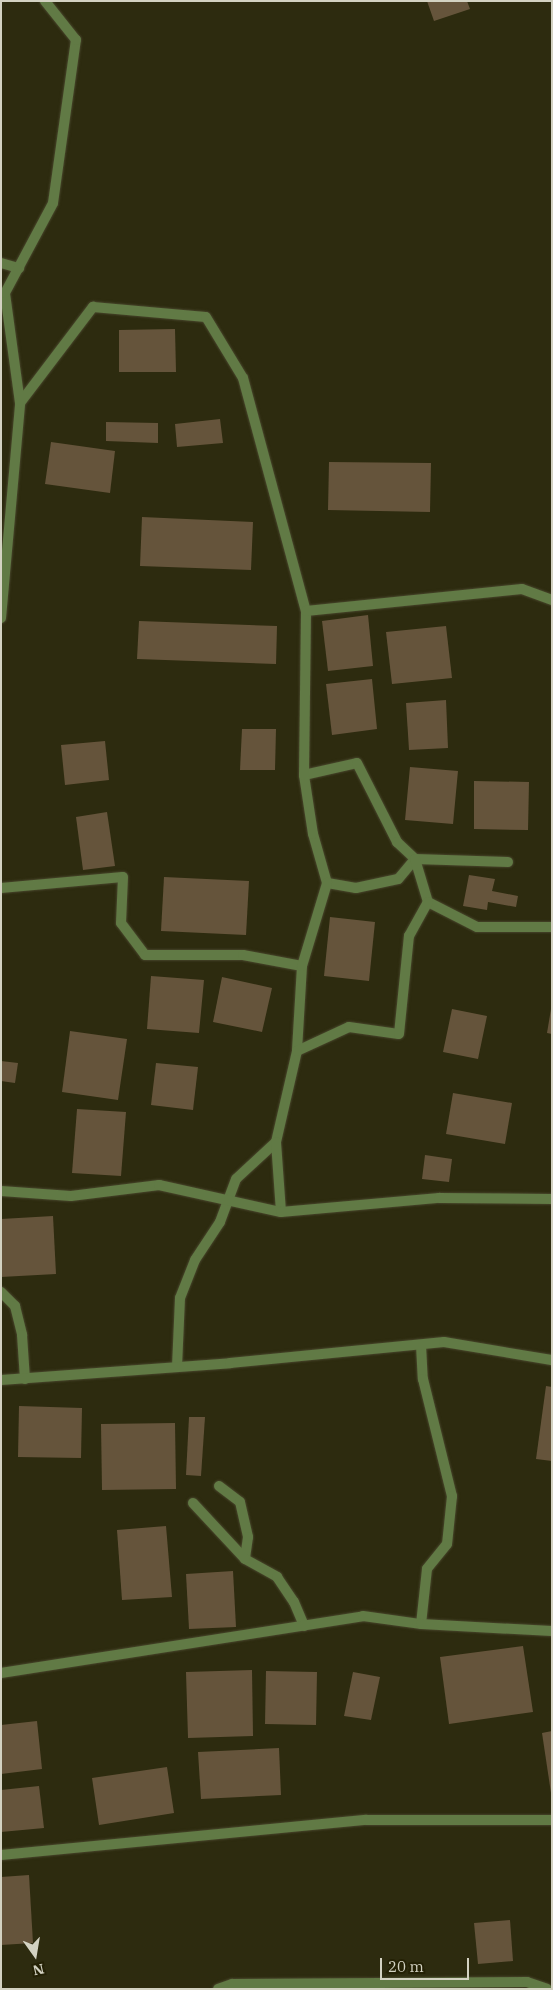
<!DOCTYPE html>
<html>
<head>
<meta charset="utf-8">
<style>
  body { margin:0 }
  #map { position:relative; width:553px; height:1990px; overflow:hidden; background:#2d2b0f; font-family:"IBM Plex Serif",serif }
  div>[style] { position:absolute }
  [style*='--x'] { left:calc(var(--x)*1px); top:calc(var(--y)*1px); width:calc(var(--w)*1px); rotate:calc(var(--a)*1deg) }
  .building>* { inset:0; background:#65543b }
  .roads { filter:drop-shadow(0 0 1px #48462c) drop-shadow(0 0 1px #48462c) }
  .street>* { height:10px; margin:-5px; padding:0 5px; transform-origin:5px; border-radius:5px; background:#617a45 }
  span { translate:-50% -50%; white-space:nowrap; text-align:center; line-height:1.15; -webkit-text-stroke:4.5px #242105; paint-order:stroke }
  .frame { position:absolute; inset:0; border:2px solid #d3d2c2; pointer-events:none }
  .north { position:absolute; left:10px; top:1930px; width:50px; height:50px; -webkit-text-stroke:4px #242105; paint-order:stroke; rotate:167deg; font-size:14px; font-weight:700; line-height:20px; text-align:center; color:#d3d2c2 }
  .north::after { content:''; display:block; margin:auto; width:18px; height:22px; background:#d3d2c2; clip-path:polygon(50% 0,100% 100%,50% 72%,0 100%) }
  .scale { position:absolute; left:380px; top:1958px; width:89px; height:22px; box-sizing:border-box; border:2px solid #d3d2c2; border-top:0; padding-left:6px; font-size:15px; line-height:18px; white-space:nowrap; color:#d3d2c2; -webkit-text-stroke:4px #242105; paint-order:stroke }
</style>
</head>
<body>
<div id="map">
  <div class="building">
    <i style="clip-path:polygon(427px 1px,467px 1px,470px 9px,434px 21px)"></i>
    <i style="clip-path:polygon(175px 329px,176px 372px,119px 372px,119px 330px)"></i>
    <i style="clip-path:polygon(220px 419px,223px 443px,177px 447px,175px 424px)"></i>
    <i style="clip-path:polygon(106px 422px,158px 423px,158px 443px,106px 441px)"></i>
    <i style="clip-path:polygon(51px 442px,115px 451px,110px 493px,45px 484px)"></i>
    <i style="clip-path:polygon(329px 462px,431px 463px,430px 512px,328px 510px)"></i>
    <i style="clip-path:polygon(142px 517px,253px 522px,251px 570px,140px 566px)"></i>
    <i style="clip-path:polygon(368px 615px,373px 666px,328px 671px,322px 621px)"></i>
    <i style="clip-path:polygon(139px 621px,277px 626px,276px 664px,137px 659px)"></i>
    <i style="clip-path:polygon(446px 626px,452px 678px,392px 684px,386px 632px)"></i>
    <i style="clip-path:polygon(372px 679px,377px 729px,332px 735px,326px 684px)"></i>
    <i style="clip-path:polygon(446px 700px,448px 748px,409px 750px,406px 703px)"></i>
    <i style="clip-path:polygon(242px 729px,276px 729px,275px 770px,240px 770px)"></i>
    <i style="clip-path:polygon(105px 741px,109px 780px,65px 785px,61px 745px)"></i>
    <i style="clip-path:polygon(410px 767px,458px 771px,453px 824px,405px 820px)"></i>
    <i style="clip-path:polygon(474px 781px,529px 782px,528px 830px,474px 829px)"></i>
    <i style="clip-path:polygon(107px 812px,115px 866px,83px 870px,76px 817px)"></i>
    <i style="clip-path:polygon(469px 875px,495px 879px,492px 891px,518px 896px,516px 907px,488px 902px,487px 910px,463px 906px)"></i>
    <i style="clip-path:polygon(164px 877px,249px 881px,246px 935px,161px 931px)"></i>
    <i style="clip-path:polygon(330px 917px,375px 922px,369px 981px,324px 976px)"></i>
    <i style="clip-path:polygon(151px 976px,204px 980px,199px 1033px,147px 1029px)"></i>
    <i style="clip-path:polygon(222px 977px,272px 988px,262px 1032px,213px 1022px)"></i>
    <i style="clip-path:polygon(452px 1009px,487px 1016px,478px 1059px,443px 1052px)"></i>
    <i style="clip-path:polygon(551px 1009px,552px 1009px,552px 1034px,547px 1033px)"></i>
    <i style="clip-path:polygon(70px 1031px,127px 1039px,118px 1100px,62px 1092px)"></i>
    <i style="clip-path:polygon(1px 1061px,18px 1063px,15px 1083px,1px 1081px)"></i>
    <i style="clip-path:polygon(156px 1063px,198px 1067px,193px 1110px,151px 1105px)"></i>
    <i style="clip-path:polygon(453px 1093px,512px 1103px,505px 1144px,446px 1134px)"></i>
    <i style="clip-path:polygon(77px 1109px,126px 1112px,121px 1176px,72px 1173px)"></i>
    <i style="clip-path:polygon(425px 1155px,452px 1159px,449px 1182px,422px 1179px)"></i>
    <i style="clip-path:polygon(53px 1216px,56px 1274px,1px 1277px,1px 1219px)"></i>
    <i style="clip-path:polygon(546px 1386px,552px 1387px,552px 1461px,536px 1459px)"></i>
    <i style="clip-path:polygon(19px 1406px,82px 1408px,81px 1458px,18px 1457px)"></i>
    <i style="clip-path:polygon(189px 1417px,205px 1417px,201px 1476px,186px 1475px)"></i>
    <i style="clip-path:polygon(175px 1423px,176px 1489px,102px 1490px,101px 1424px)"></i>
    <i style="clip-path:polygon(166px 1526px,172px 1597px,122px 1600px,117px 1530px)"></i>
    <i style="clip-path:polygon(233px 1571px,236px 1627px,189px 1629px,186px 1574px)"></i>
    <i style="clip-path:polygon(523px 1646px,533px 1712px,449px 1724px,440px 1657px)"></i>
    <i style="clip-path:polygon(252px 1670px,253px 1736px,188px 1738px,186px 1672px)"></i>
    <i style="clip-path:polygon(266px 1671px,317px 1672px,316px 1725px,265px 1724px)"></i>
    <i style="clip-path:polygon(353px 1672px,380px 1677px,371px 1720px,344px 1716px)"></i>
    <i style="clip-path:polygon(37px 1721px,42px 1769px,1px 1774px,1px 1725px)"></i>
    <i style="clip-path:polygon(552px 1731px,552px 1793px,551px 1793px,542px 1733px)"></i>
    <i style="clip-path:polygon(279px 1748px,281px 1795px,201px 1799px,198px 1752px)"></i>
    <i style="clip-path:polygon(167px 1767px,174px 1813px,99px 1825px,92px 1778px)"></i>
    <i style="clip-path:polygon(39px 1786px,44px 1828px,1px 1832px,1px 1790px)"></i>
    <i style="clip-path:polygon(29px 1875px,33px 1943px,1px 1945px,1px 1877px)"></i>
    <i style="clip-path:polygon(510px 1920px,513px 1961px,478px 1964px,474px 1923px)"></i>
  </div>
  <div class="roads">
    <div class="street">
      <i style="--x:1;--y:263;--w:19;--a:16"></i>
      <i style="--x:20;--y:403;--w:111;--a:-97.8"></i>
      <i style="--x:5;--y:293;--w:102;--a:-61.9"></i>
      <i style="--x:53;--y:203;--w:165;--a:-82"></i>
      <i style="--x:76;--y:40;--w:50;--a:-128.5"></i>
      <i style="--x:1;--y:618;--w:216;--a:-84.9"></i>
      <i style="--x:20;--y:403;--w:121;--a:-52.8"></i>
      <i style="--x:93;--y:307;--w:113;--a:5.1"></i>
      <i style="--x:206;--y:317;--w:71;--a:58.8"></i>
      <i style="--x:243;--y:378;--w:241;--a:74.9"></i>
      <i style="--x:304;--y:775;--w:54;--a:-12.8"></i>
      <i style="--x:357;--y:763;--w:89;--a:63.1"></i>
      <i style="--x:397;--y:842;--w:25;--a:43"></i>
      <i style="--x:415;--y:859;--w:26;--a:130"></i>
      <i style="--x:398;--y:879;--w:43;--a:167.9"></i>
      <i style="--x:356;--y:888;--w:29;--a:-170"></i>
      <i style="--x:327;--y:883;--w:51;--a:-105.9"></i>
      <i style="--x:313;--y:834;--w:60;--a:-98.7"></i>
      <i style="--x:304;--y:775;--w:164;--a:-89.3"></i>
      <i style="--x:306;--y:611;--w:217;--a:-5.8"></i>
      <i style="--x:522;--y:589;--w:32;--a:20"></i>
      <i style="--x:508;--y:862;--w:93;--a:-178.2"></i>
      <i style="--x:415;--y:859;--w:45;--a:73.2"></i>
      <i style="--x:428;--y:902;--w:55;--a:27"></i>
      <i style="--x:477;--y:927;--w:75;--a:0"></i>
      <i style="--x:1;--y:888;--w:122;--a:-5.2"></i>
      <i style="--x:123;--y:877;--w:46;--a:92.5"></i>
      <i style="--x:121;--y:923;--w:40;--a:53"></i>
      <i style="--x:145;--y:955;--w:98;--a:0"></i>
      <i style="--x:243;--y:955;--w:60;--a:10.6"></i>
      <i style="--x:302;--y:966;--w:85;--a:93.4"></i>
      <i style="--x:297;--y:1051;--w:93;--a:103"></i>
      <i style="--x:276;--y:1142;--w:54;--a:137.2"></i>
      <i style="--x:236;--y:1179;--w:46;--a:110.4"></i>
      <i style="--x:220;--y:1222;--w:45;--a:123.3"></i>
      <i style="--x:195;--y:1260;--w:41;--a:111.5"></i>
      <i style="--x:180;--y:1298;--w:69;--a:92.5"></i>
      <i style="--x:302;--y:966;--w:87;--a:-73.2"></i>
      <i style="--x:297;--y:1051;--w:57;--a:-24.8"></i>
      <i style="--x:349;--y:1027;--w:50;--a:8"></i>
      <i style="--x:399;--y:1034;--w:99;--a:-84.2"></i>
      <i style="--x:409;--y:936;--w:39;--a:-61"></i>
      <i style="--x:276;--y:1142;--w:70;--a:85.9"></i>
      <i style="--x:1;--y:1191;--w:70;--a:4.1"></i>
      <i style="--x:71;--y:1196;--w:89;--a:-7.1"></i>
      <i style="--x:159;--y:1185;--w:125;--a:12.5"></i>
      <i style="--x:281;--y:1212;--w:159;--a:-5.1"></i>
      <i style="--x:439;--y:1198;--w:113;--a:0.5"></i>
      <i style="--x:1;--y:1292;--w:20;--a:45"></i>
      <i style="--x:15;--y:1306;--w:30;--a:76"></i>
      <i style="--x:22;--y:1335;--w:44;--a:86.1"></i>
      <i style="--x:421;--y:1345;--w:34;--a:87"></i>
      <i style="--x:423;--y:1379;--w:121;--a:76.1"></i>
      <i style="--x:452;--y:1496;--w:48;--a:95.9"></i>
      <i style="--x:447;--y:1544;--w:32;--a:129"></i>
      <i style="--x:427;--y:1569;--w:55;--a:96.2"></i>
      <i style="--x:1;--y:1380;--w:230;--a:-4.2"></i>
      <i style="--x:230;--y:1363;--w:215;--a:-5.6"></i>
      <i style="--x:444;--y:1342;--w:109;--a:9.5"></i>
      <i style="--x:219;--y:1486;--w:26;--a:37"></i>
      <i style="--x:240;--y:1502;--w:36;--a:77"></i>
      <i style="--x:248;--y:1537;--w:22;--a:98"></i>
      <i style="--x:245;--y:1559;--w:37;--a:29"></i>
      <i style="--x:277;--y:1577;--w:30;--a:56"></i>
      <i style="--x:294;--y:1602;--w:26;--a:67"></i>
      <i style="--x:193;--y:1503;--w:76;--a:47.1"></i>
      <i style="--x:1;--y:1673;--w:366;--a:-8.9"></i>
      <i style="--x:363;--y:1616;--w:59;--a:7.9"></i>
      <i style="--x:421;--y:1624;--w:131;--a:3.1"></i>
      <i style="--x:1;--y:1855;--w:367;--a:-5.5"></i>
      <i style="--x:366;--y:1820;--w:186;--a:0"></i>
      <i style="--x:218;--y:1989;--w:15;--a:-20"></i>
      <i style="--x:232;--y:1984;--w:295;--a:-0.4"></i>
      <i style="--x:527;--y:1982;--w:21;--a:19"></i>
    </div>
  </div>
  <div class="frame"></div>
  <div class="north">N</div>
  <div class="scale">20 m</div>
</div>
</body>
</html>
